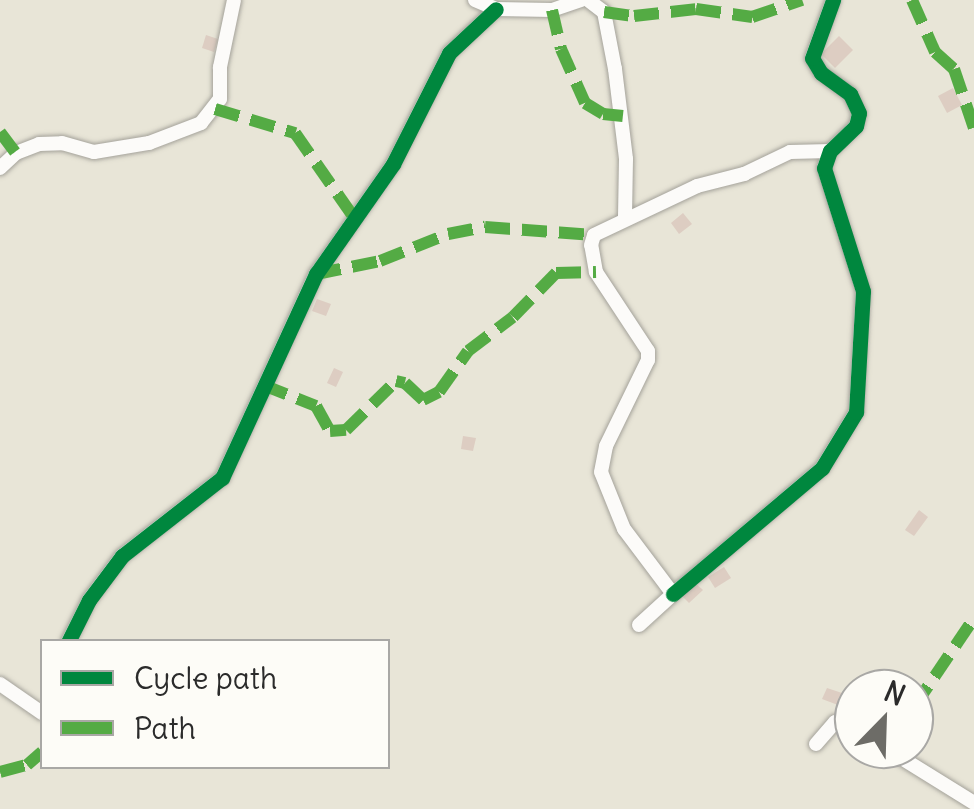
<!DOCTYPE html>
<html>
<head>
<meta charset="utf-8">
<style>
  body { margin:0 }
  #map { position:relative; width:974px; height:809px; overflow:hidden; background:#e8e5d7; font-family:Delius,sans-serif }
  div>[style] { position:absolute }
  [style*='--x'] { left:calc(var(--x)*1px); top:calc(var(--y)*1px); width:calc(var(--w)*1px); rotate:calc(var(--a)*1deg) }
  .building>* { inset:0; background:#ddcdc2 }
  .roads { filter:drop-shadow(0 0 2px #a4a29a) drop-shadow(0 0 2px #a4a29a) }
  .minor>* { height:14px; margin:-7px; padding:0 7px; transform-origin:7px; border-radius:7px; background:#fcfbf9 }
  .quiet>* { height:12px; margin-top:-6px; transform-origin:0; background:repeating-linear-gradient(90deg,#54ab44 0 25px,transparent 0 37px) }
  .cycleway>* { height:15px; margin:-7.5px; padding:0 7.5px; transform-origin:7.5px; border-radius:7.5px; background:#00873e }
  span { translate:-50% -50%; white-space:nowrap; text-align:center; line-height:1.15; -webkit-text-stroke:8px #fdfcf7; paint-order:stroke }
  .legend { position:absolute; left:40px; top:639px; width:350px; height:130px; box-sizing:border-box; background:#fdfcf7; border:2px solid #a9a8a5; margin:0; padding:12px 18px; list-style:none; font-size:30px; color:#2b2b2b }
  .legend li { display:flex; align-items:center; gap:20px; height:50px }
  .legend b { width:50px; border:2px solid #a9a8a5 }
  .north { position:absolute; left:834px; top:669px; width:100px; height:100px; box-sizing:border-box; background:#fdfcf7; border:2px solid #a9a8a5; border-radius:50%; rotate:23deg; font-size:28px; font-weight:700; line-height:40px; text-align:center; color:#2b2b2b }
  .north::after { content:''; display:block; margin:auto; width:35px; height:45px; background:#6d6c67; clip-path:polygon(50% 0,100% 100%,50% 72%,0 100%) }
</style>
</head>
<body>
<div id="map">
  <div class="building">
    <i style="clip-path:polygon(206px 35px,218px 39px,214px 52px,202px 48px)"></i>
    <i style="clip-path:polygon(839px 36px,853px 50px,835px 68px,821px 54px)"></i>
    <i style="clip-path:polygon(953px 88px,962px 105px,947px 113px,938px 96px)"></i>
    <i style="clip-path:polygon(683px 213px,692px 224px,679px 234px,671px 223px)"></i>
    <i style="clip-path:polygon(317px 299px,331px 304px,326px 316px,312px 311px)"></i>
    <i style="clip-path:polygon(334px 368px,343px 372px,336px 387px,327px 383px)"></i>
    <i style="clip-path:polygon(463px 436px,476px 438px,473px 451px,461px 449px)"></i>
    <i style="clip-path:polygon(919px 510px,928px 517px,914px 536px,905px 530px)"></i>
    <i style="clip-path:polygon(724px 567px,731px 578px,715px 588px,708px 577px)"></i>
    <i style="clip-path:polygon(695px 583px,703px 590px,689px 603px,682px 596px)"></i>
    <i style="clip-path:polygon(827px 688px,842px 693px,838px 705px,822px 699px)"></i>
  </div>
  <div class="roads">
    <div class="minor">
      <i style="--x:475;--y:0;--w:23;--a:23"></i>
      <i style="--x:496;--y:9;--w:56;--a:1"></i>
      <i style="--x:552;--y:10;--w:31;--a:-19"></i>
      <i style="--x:588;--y:0;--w:20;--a:37"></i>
      <i style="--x:604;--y:12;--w:58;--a:79.1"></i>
      <i style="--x:615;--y:69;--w:91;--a:83"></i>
      <i style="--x:626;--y:159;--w:59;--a:91"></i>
      <i style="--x:0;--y:168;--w:22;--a:-43"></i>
      <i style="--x:16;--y:153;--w:25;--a:-21"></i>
      <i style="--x:39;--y:144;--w:23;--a:-2"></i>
      <i style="--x:62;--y:143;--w:33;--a:16"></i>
      <i style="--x:94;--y:152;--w:56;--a:-9.3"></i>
      <i style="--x:149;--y:143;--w:56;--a:-21"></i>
      <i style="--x:201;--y:123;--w:31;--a:-52"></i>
      <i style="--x:220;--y:99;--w:32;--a:-90"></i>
      <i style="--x:220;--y:67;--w:68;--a:-78.2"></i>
      <i style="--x:673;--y:594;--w:195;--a:-40.2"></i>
      <i style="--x:822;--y:468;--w:66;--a:-58.7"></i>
      <i style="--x:856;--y:412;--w:121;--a:-86.7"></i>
      <i style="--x:863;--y:291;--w:129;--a:-107.6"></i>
      <i style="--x:824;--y:168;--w:18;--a:-71"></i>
      <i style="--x:830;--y:151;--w:36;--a:-44"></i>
      <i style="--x:856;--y:126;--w:13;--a:-77"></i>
      <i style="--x:859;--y:113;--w:21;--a:-115"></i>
      <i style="--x:850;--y:94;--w:36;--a:-144"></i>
      <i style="--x:821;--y:73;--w:17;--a:-121"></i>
      <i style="--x:812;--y:58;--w:62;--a:-70.1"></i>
      <i style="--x:639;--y:625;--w:46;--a:-42.4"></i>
      <i style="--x:673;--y:594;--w:81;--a:-127"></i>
      <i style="--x:624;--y:529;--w:61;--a:-112"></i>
      <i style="--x:601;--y:472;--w:26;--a:-79"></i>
      <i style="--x:606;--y:446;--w:96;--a:-64"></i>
      <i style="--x:648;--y:360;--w:9;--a:-90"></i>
      <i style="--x:648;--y:351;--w:95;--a:-123.4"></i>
      <i style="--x:596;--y:272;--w:27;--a:-100"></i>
      <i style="--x:591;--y:245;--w:10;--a:-73"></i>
      <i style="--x:594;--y:235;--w:114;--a:-25.4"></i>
      <i style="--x:697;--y:186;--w:49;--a:-14.3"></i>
      <i style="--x:744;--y:174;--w:51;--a:-25.6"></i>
      <i style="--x:790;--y:152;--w:40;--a:-1.4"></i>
      <i style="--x:68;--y:642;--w:47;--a:-63.4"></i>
      <i style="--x:89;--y:600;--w:55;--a:-53.1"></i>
      <i style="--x:122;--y:556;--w:127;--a:-38"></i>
      <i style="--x:222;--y:478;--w:225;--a:-65.3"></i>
      <i style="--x:316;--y:274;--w:134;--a:-55"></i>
      <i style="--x:393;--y:164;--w:124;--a:-63.2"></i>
      <i style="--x:449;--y:53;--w:64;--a:-43.1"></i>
      <i style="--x:0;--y:684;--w:51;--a:34.6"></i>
      <i style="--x:816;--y:744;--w:29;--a:-49"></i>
      <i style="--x:835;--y:722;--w:21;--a:25"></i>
      <i style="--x:887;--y:749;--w:102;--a:31.8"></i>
    </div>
  </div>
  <div class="quiet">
    <i style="--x:912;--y:0;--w:57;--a:66.1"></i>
    <i style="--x:935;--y:52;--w:25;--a:42"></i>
    <i style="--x:954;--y:69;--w:62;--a:71.3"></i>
    <i style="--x:552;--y:10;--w:40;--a:77"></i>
    <i style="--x:561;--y:49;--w:59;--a:66"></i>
    <i style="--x:585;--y:103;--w:21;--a:31"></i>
    <i style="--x:603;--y:114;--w:20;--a:6"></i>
    <i style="--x:604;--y:12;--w:30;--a:8"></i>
    <i style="--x:634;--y:16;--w:62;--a:-6.4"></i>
    <i style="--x:696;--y:9;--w:57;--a:8.1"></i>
    <i style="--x:752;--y:17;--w:53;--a:-18.8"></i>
    <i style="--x:215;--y:109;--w:84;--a:16.7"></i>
    <i style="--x:295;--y:133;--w:101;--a:55.1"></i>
    <i style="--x:0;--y:132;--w:26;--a:53"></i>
    <i style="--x:316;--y:274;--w:65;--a:-11.5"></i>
    <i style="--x:380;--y:261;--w:73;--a:-21.7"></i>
    <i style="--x:448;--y:234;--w:38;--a:-11"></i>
    <i style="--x:485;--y:227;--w:109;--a:4.2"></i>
    <i style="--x:263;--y:385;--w:57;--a:21.6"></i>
    <i style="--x:316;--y:406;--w:29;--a:61"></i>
    <i style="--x:330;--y:431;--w:16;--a:-4"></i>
    <i style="--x:346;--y:430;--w:70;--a:-44.4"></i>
    <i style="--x:396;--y:381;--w:9;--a:13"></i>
    <i style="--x:405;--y:383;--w:25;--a:43"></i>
    <i style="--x:423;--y:400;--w:18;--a:-27"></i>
    <i style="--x:439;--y:392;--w:50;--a:-54.7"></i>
    <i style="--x:468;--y:351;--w:56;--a:-37.1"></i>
    <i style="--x:513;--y:317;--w:62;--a:-45.7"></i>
    <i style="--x:556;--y:273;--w:40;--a:-1.4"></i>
    <i style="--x:914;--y:707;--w:107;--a:-56"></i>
    <i style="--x:0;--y:772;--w:28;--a:-15"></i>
    <i style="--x:27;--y:765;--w:20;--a:-41"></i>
  </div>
  <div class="cycleway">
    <i style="--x:673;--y:594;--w:195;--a:-40.2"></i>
    <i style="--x:822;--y:468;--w:66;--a:-58.7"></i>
    <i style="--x:856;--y:412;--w:121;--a:-86.7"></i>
    <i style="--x:863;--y:291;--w:129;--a:-107.6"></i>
    <i style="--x:824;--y:168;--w:18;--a:-71"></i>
    <i style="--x:830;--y:151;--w:36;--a:-44"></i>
    <i style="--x:856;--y:126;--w:13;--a:-77"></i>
    <i style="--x:859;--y:113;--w:21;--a:-115"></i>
    <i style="--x:850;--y:94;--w:36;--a:-144"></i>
    <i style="--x:821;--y:73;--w:17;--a:-121"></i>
    <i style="--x:812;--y:58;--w:62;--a:-70.1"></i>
    <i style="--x:68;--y:642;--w:47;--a:-63.4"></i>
    <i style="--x:89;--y:600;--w:55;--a:-53.1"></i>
    <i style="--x:122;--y:556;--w:127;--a:-38"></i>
    <i style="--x:222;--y:478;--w:225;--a:-65.3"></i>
    <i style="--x:316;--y:274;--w:134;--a:-55"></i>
    <i style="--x:393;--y:164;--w:124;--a:-63.2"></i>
    <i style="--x:449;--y:53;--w:64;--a:-43.1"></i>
  </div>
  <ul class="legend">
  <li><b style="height:12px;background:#00873e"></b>Cycle path</li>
  <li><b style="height:12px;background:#54ab44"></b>Path</li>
  </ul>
  <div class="north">N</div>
</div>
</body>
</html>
